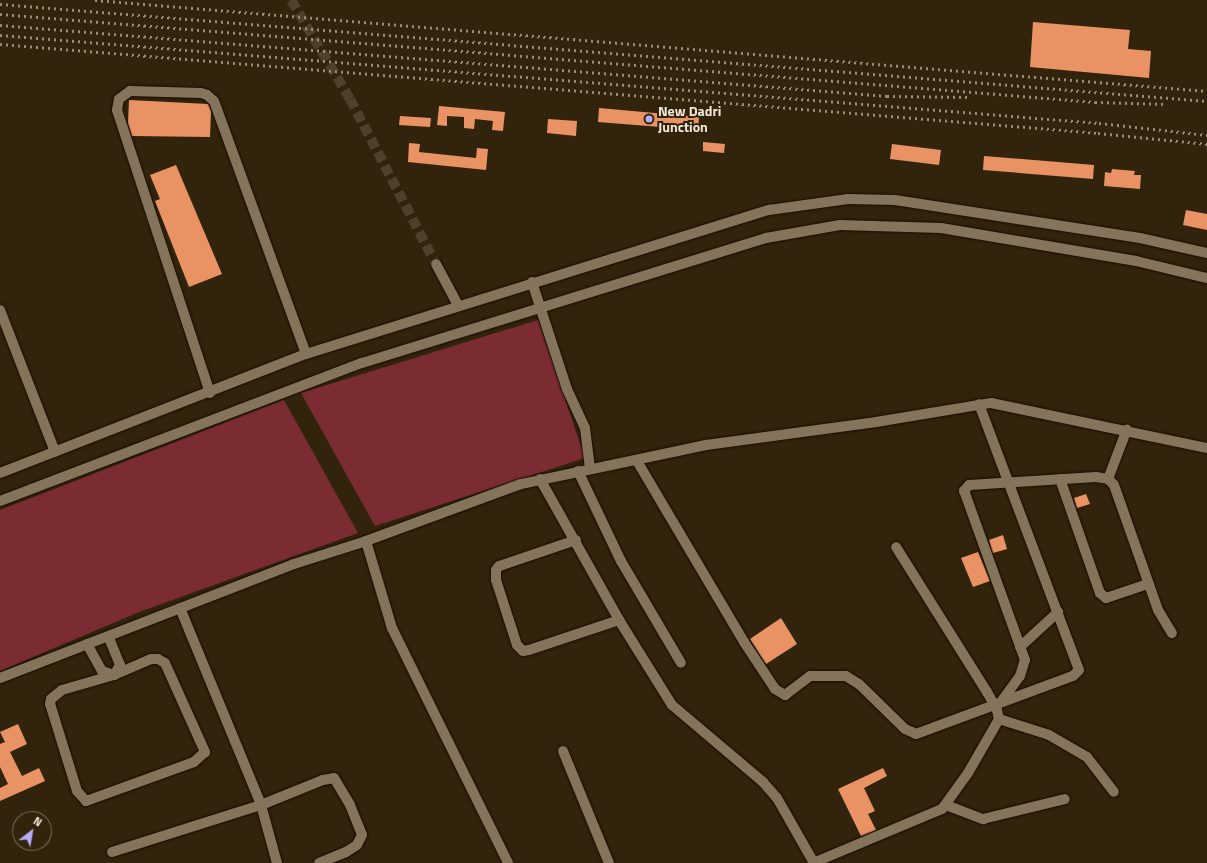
<!DOCTYPE html>
<html>
<head>
<meta charset="utf-8">
<style>
  body { margin:0 }
  #map { position:relative; width:1207px; height:863px; overflow:hidden; background:#31230c; font-family:"Titillium Web",sans-serif }
  div>[style] { position:absolute }
  [style*='--x'] { left:calc(var(--x)*1px); top:calc(var(--y)*1px); width:calc(var(--w)*1px); rotate:calc(var(--a)*1deg) }
  .green>* { inset:0; background:#7b2c32 }
  .building>* { inset:0; background:#e99364 }
  .minor-tunnel>* { height:10px; margin-top:-5px; transform-origin:0; background:repeating-linear-gradient(90deg,#4e402b 0 10px,transparent 0 15px) }
  .roads { filter:drop-shadow(0 0 1px #190c00) drop-shadow(0 0 1px #190c00) }
  .minor>* { height:10px; margin:-5px; padding:0 5px; transform-origin:5px; border-radius:5px; background:#84745b }
  .rail>* { height:3px; margin-top:-1.5px; transform-origin:0; background:repeating-linear-gradient(90deg,#988c7a 0 2px,transparent 0 6px) }
  .dots>* { width:11px; height:11px; translate:-50% -50%; box-sizing:border-box; border:2px solid #31230c; border-radius:50% }
  span { translate:-50% -50%; white-space:nowrap; text-align:center; line-height:1.15; -webkit-text-stroke:4px #31230c; paint-order:stroke }
  .poi-label { font-size:14px; color:#f1e7d9; font-weight:700 }
  .left { translate:0 -50%; text-align:left }
  .north { position:absolute; left:12px; top:811px; width:40px; height:40px; box-sizing:border-box; background:#31230c; border:1px solid #7e715e; border-radius:50%; rotate:31deg; font-size:11px; font-weight:700; line-height:16px; text-align:center; color:#f1e7d9 }
  .north::after { content:''; display:block; margin:auto; width:14px; height:18px; background:#b6acf8; clip-path:polygon(50% 0,100% 100%,50% 72%,0 100%) }
</style>
</head>
<body>
<div id="map">
  <div class="green">
    <i style="clip-path:polygon(538px 320px,585px 458px,375px 526px,301px 393px)"></i>
    <i style="clip-path:polygon(284px 400px,358px 533px,139px 612px,0 671px,0 510px)"></i>
  </div>
  <div class="building">
    <i style="clip-path:polygon(1033px 22px,1130px 30px,1128px 49px,1151px 51px,1149px 78px,1030px 67px)"></i>
    <i style="clip-path:polygon(129px 100px,208px 104px,211px 111px,210px 137px,132px 136px,128px 123px)"></i>
    <i style="clip-path:polygon(439px 106px,505px 112px,503px 131px,492px 130px,493px 121px,475px 119px,474px 129px,464px 128px,464px 117px,447px 116px,447px 126px,437px 125px)"></i>
    <i style="clip-path:polygon(599px 108px,699px 117px,698px 130px,598px 122px)"></i>
    <i style="clip-path:polygon(400px 116px,431px 118px,430px 127px,399px 125px)"></i>
    <i style="clip-path:polygon(548px 119px,577px 121px,576px 136px,547px 133px)"></i>
    <i style="clip-path:polygon(703px 142px,725px 144px,724px 153px,703px 151px)"></i>
    <i style="clip-path:polygon(409px 143px,420px 144px,419px 152px,476px 158px,477px 148px,488px 149px,486px 170px,408px 162px)"></i>
    <i style="clip-path:polygon(892px 144px,941px 150px,939px 165px,890px 159px)"></i>
    <i style="clip-path:polygon(984px 156px,1094px 165px,1093px 179px,983px 170px)"></i>
    <i style="clip-path:polygon(176px 165px,222px 274px,189px 287px,155px 201px,160px 199px,150px 175px)"></i>
    <i style="clip-path:polygon(1112px 169px,1135px 171px,1134px 175px,1141px 175px,1140px 189px,1104px 186px,1105px 172px,1111px 173px)"></i>
    <i style="clip-path:polygon(1186px 210px,1207px 214px,1207px 230px,1183px 225px)"></i>
    <i style="clip-path:polygon(1086px 494px,1090px 504px,1077px 508px,1074px 498px)"></i>
    <i style="clip-path:polygon(1003px 535px,1007px 549px,993px 553px,989px 540px)"></i>
    <i style="clip-path:polygon(978px 552px,990px 581px,973px 587px,961px 558px)"></i>
    <i style="clip-path:polygon(781px 618px,797px 644px,766px 664px,750px 639px)"></i>
    <i style="clip-path:polygon(18px 724px,27px 744px,10px 752px,22px 776px,39px 768px,45px 781px,0 801px,0 788px,8px 784px,0 767px,0 744px,5px 742px,0 732px)"></i>
    <i style="clip-path:polygon(883px 768px,887px 776px,864px 788px,875px 811px,868px 814px,876px 830px,861px 836px,838px 789px)"></i>
  </div>
  <div class="minor-tunnel">
    <i style="--x:291;--y:0;--w:115;--a:59.2"></i>
    <i style="--x:350;--y:99;--w:186;--a:62.5"></i>
  </div>
  <div class="roads">
    <div class="minor">
      <i style="--x:436;--y:264;--w:47;--a:61.8"></i>
      <i style="--x:532;--y:282;--w:113;--a:71.9"></i>
      <i style="--x:567;--y:389;--w:43;--a:65.2"></i>
      <i style="--x:585;--y:428;--w:39;--a:83"></i>
      <i style="--x:0;--y:310;--w:152;--a:68.8"></i>
      <i style="--x:210;--y:393;--w:298;--a:-108.2"></i>
      <i style="--x:117;--y:110;--w:11;--a:-80"></i>
      <i style="--x:119;--y:99;--w:14;--a:-36"></i>
      <i style="--x:130;--y:91;--w:71;--a:1.6"></i>
      <i style="--x:201;--y:93;--w:6;--a:18"></i>
      <i style="--x:207;--y:95;--w:9;--a:41"></i>
      <i style="--x:214;--y:101;--w:269;--a:70"></i>
      <i style="--x:637;--y:461;--w:210;--a:59.4"></i>
      <i style="--x:744;--y:642;--w:56;--a:56.6"></i>
      <i style="--x:775;--y:689;--w:12;--a:31"></i>
      <i style="--x:785;--y:695;--w:31;--a:-37"></i>
      <i style="--x:810;--y:676;--w:36;--a:0"></i>
      <i style="--x:846;--y:676;--w:15;--a:32"></i>
      <i style="--x:859;--y:684;--w:64;--a:44.4"></i>
      <i style="--x:905;--y:729;--w:12;--a:24"></i>
      <i style="--x:916;--y:734;--w:167;--a:-20.3"></i>
      <i style="--x:1073;--y:676;--w:8;--a:-45"></i>
      <i style="--x:1079;--y:670;--w:284;--a:-110.6"></i>
      <i style="--x:578;--y:471;--w:100;--a:64.5"></i>
      <i style="--x:621;--y:561;--w:118;--a:59.5"></i>
      <i style="--x:0;--y:473;--w:328;--a:-21.3"></i>
      <i style="--x:306;--y:354;--w:485;--a:-17.3"></i>
      <i style="--x:769;--y:210;--w:80;--a:-7.9"></i>
      <i style="--x:848;--y:199;--w:47;--a:1.2"></i>
      <i style="--x:895;--y:200;--w:248;--a:8.8"></i>
      <i style="--x:1140;--y:238;--w:69;--a:12.6"></i>
      <i style="--x:540;--y:479;--w:162;--a:60.7"></i>
      <i style="--x:619;--y:620;--w:100;--a:58.1"></i>
      <i style="--x:672;--y:705;--w:119;--a:40.2"></i>
      <i style="--x:763;--y:782;--w:21;--a:49"></i>
      <i style="--x:777;--y:798;--w:75;--a:60.4"></i>
      <i style="--x:1060;--y:479;--w:121;--a:70.7"></i>
      <i style="--x:1100;--y:593;--w:8;--a:40"></i>
      <i style="--x:1106;--y:598;--w:44;--a:-18.4"></i>
      <i style="--x:1108;--y:479;--w:53;--a:-69.2"></i>
      <i style="--x:0;--y:501;--w:387;--a:-20.9"></i>
      <i style="--x:362;--y:363;--w:423;--a:-17.2"></i>
      <i style="--x:766;--y:238;--w:75;--a:-10"></i>
      <i style="--x:840;--y:225;--w:101;--a:1.7"></i>
      <i style="--x:941;--y:228;--w:198;--a:9.6"></i>
      <i style="--x:1136;--y:261;--w:73;--a:13.5"></i>
      <i style="--x:576;--y:540;--w:81;--a:161.3"></i>
      <i style="--x:499;--y:566;--w:5;--a:127"></i>
      <i style="--x:496;--y:570;--w:10;--a:90"></i>
      <i style="--x:496;--y:580;--w:68;--a:72.1"></i>
      <i style="--x:517;--y:645;--w:8;--a:45"></i>
      <i style="--x:523;--y:651;--w:6;--a:-9"></i>
      <i style="--x:529;--y:650;--w:95;--a:-18.4"></i>
      <i style="--x:366;--y:541;--w:91;--a:73.4"></i>
      <i style="--x:392;--y:628;--w:262;--a:63.7"></i>
      <i style="--x:180;--y:608;--w:213;--a:67.6"></i>
      <i style="--x:261;--y:805;--w:60;--a:74.6"></i>
      <i style="--x:87;--y:644;--w:31;--a:61"></i>
      <i style="--x:102;--y:671;--w:13;--a:18"></i>
      <i style="--x:114;--y:675;--w:12;--a:-59"></i>
      <i style="--x:120;--y:665;--w:31;--a:-112"></i>
      <i style="--x:1020;--y:647;--w:52;--a:-42.6"></i>
      <i style="--x:151;--y:659;--w:7;--a:0"></i>
      <i style="--x:158;--y:659;--w:8;--a:30"></i>
      <i style="--x:165;--y:663;--w:98;--a:65.8"></i>
      <i style="--x:205;--y:752;--w:15;--a:138"></i>
      <i style="--x:194;--y:762;--w:115;--a:160.1"></i>
      <i style="--x:86;--y:801;--w:13;--a:-132"></i>
      <i style="--x:77;--y:791;--w:91;--a:-107.2"></i>
      <i style="--x:50;--y:704;--w:5;--a:-79"></i>
      <i style="--x:51;--y:699;--w:14;--a:-39"></i>
      <i style="--x:62;--y:690;--w:54;--a:-16.1"></i>
      <i style="--x:114;--y:675;--w:40;--a:-23.4"></i>
      <i style="--x:0;--y:678;--w:315;--a:-21.2"></i>
      <i style="--x:294;--y:564;--w:76;--a:-17.7"></i>
      <i style="--x:366;--y:541;--w:165;--a:-20.2"></i>
      <i style="--x:521;--y:484;--w:189;--a:-11.9"></i>
      <i style="--x:706;--y:445;--w:172;--a:-7.7"></i>
      <i style="--x:876;--y:422;--w:117;--a:-9.4"></i>
      <i style="--x:991;--y:403;--w:221;--a:11.8"></i>
      <i style="--x:1001;--y:702;--w:32;--a:-54"></i>
      <i style="--x:1020;--y:676;--w:17;--a:-73"></i>
      <i style="--x:1025;--y:660;--w:180;--a:-109.8"></i>
      <i style="--x:964;--y:491;--w:8;--a:-50"></i>
      <i style="--x:969;--y:485;--w:127;--a:-3.6"></i>
      <i style="--x:1096;--y:477;--w:12;--a:9"></i>
      <i style="--x:1108;--y:479;--w:8;--a:45"></i>
      <i style="--x:1114;--y:485;--w:133;--a:70.6"></i>
      <i style="--x:1158;--y:610;--w:27;--a:59"></i>
      <i style="--x:999;--y:719;--w:52;--a:17.7"></i>
      <i style="--x:1049;--y:735;--w:44;--a:30.1"></i>
      <i style="--x:1087;--y:757;--w:44;--a:52.4"></i>
      <i style="--x:563;--y:751;--w:121;--a:67.7"></i>
      <i style="--x:946;--y:805;--w:40;--a:21"></i>
      <i style="--x:983;--y:819;--w:84;--a:-13.7"></i>
      <i style="--x:112;--y:852;--w:156;--a:-17.5"></i>
      <i style="--x:261;--y:805;--w:67;--a:-22"></i>
      <i style="--x:323;--y:780;--w:11;--a:-10"></i>
      <i style="--x:334;--y:778;--w:31;--a:59"></i>
      <i style="--x:350;--y:805;--w:32;--a:68"></i>
      <i style="--x:362;--y:835;--w:11;--a:117"></i>
      <i style="--x:357;--y:845;--w:13;--a:148"></i>
      <i style="--x:346;--y:852;--w:29;--a:158"></i>
      <i style="--x:813;--y:863;--w:140;--a:-22.7"></i>
      <i style="--x:942;--y:809;--w:44;--a:-54.2"></i>
      <i style="--x:968;--y:773;--w:62;--a:-60.1"></i>
      <i style="--x:999;--y:719;--w:9;--a:-103"></i>
      <i style="--x:997;--y:710;--w:21;--a:-119"></i>
      <i style="--x:987;--y:692;--w:171;--a:-122.1"></i>
    </div>
  </div>
  <div class="rail">
    <i style="--x:95;--y:0;--w:1116;--a:4.68"></i>
    <i style="--x:0;--y:4;--w:1211;--a:4.59"></i>
    <i style="--x:0;--y:14;--w:1099;--a:4.59"></i>
    <i style="--x:1095;--y:102;--w:71;--a:1.6"></i>
    <i style="--x:0;--y:25;--w:890;--a:4.58"></i>
    <i style="--x:887;--y:96;--w:84;--a:0.7"></i>
    <i style="--x:0;--y:35;--w:1103;--a:4.58"></i>
    <i style="--x:1099;--y:123;--w:109;--a:6.3"></i>
    <i style="--x:0;--y:44;--w:1102;--a:4.63"></i>
    <i style="--x:1098;--y:133;--w:110;--a:5.8"></i>
  </div>
  <div class="dots">
    <i style="left:649px;top:119px;background:#b6acf8"></i>
  </div>
  <div class="poi-label">
    <span class="left" style="left:658px;top:119px">New Dadri<br>Junction</span>
  </div>
  <div class="north">N</div>
</div>
</body>
</html>
